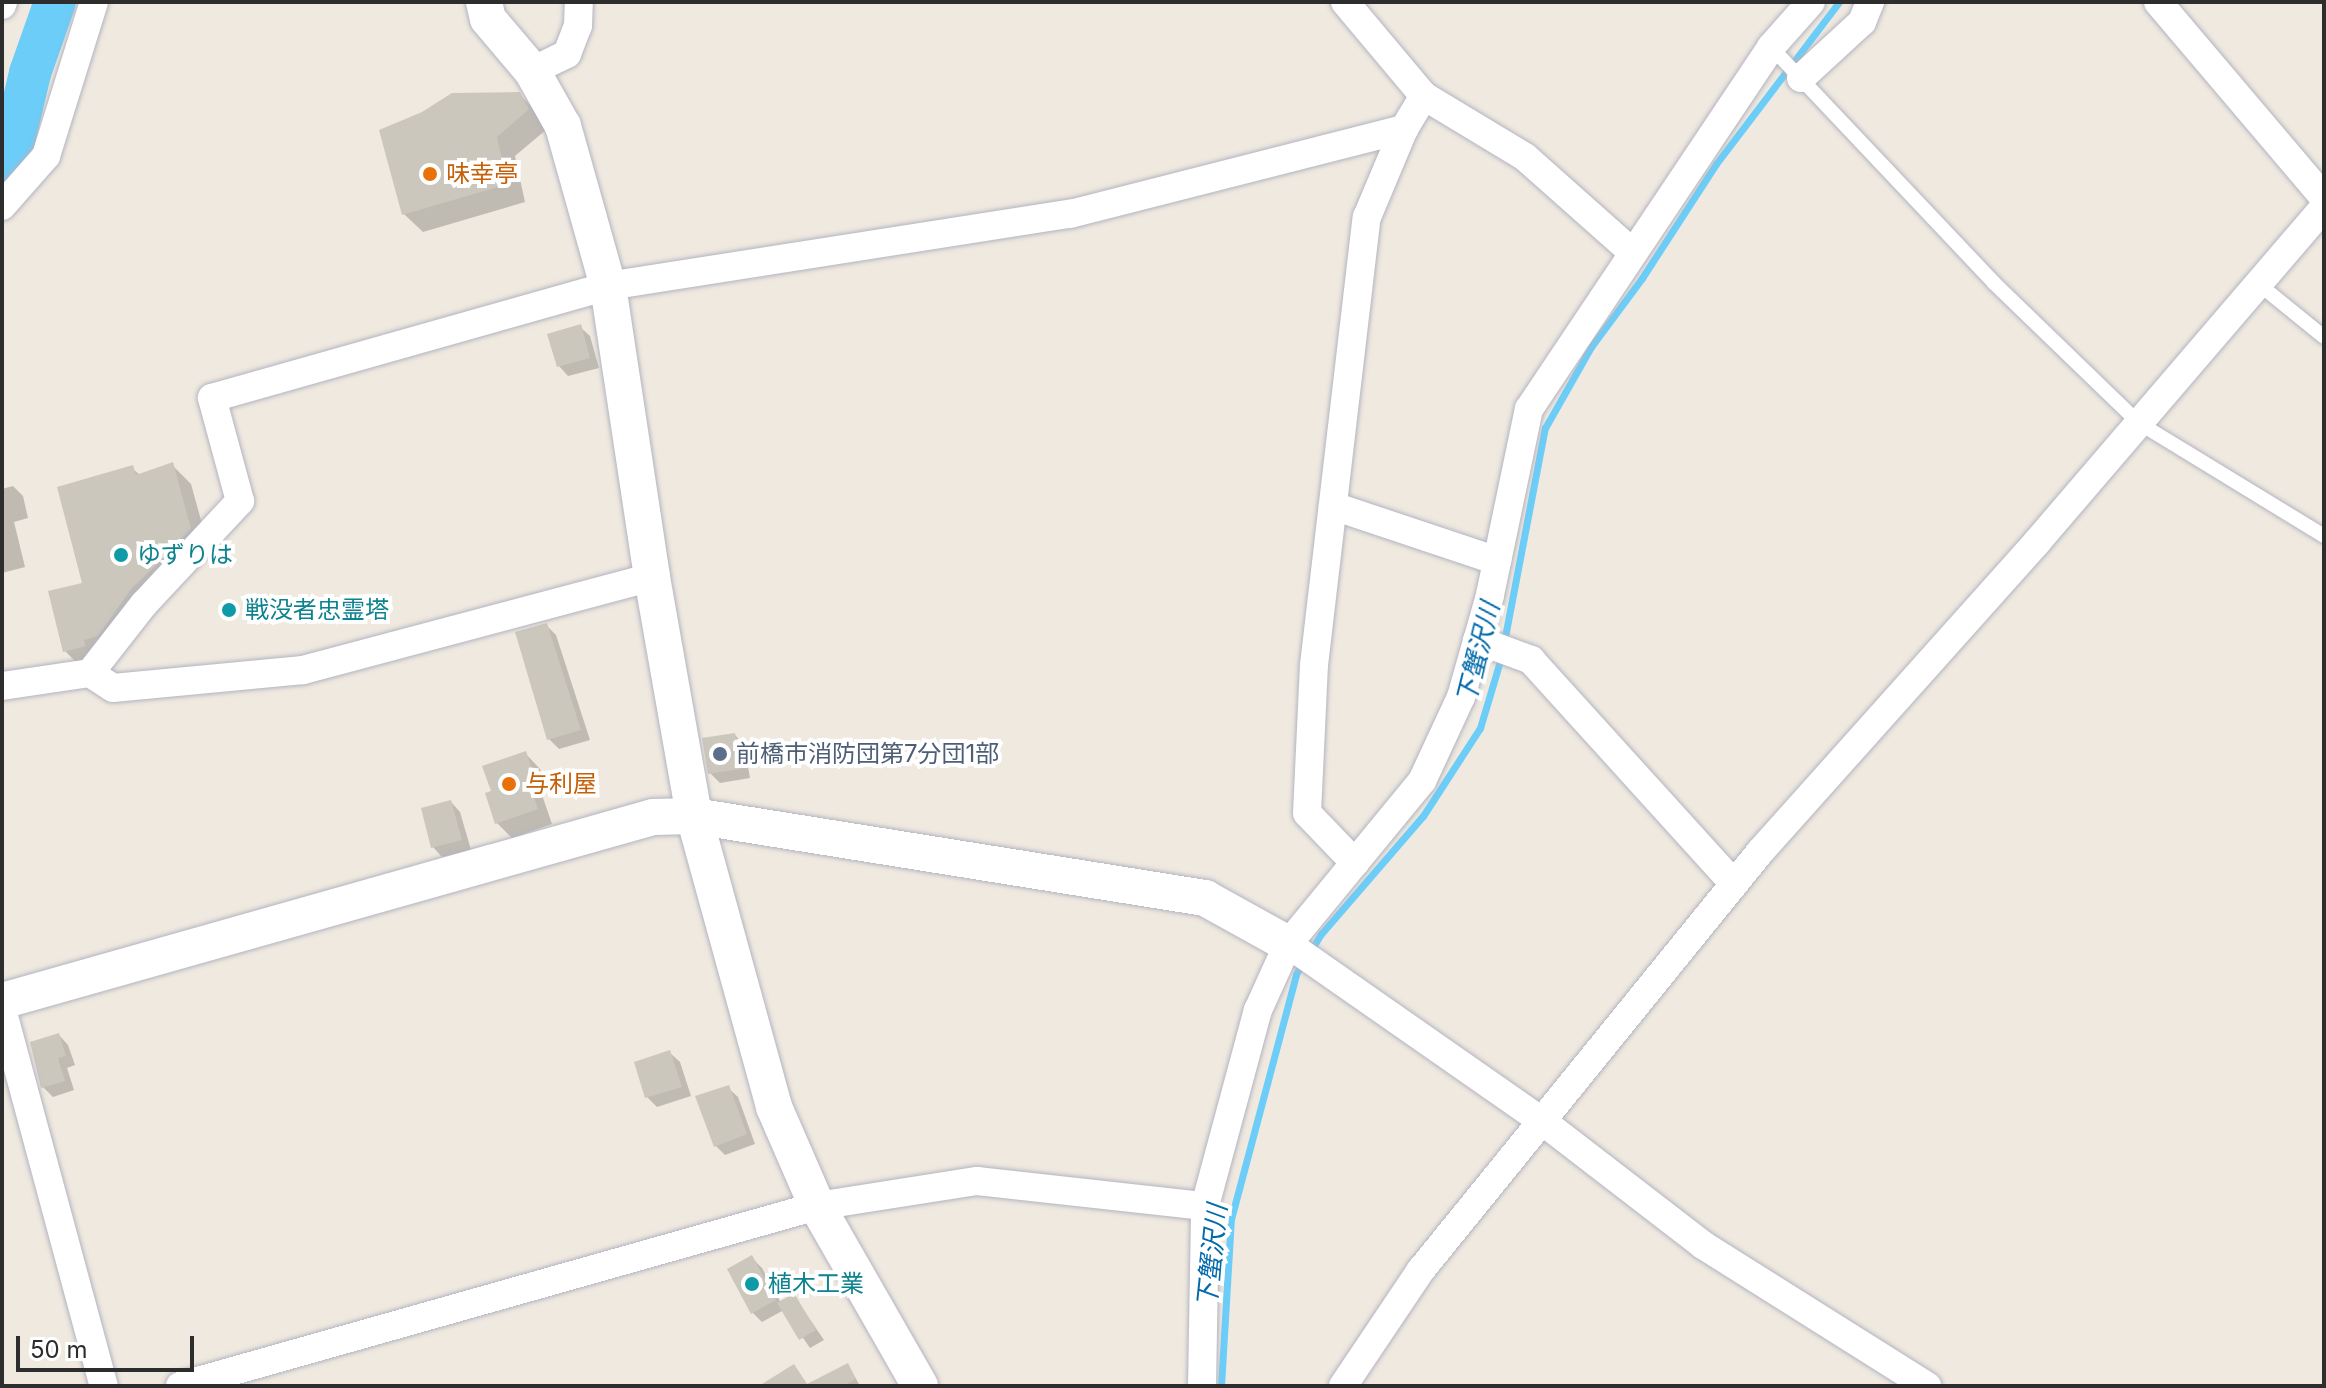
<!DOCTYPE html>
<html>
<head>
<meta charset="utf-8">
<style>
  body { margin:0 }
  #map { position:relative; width:2326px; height:1388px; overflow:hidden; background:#efe9df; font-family:Inter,"Noto Sans JP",sans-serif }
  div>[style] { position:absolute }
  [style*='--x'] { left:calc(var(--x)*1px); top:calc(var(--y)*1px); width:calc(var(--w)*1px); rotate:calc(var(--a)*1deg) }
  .shadow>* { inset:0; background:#0003 }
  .stream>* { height:7px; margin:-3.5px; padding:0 3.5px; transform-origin:3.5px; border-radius:3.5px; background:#6bcdf8 }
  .river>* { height:42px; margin:-21px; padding:0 21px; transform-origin:21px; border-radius:21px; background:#6bcdf8 }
  .building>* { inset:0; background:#cbc7bd }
  .roads { filter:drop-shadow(0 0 2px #b3b4c1) drop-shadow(0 0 2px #b3b4c1) }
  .service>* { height:14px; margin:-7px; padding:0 7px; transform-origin:7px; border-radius:7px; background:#fff }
  .minor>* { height:28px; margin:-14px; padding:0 14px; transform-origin:14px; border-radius:14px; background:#fff }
  .tertiary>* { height:36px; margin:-18px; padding:0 18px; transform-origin:18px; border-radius:18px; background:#fff }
  .dots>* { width:22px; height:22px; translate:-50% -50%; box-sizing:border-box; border:4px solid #fff; border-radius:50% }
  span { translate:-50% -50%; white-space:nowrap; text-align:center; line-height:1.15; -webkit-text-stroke:8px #fff; paint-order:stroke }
  .food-label { font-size:24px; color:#c56008 }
  .left { translate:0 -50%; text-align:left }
  .culture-label { font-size:24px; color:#0d838f }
  .service-label { font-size:24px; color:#4e5e75 }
  .water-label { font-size:26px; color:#036aab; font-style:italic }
  .frame { position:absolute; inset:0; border:4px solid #2d2d2d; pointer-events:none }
  .scale { position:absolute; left:16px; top:1336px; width:178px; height:36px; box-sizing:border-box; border:4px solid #2d2d2d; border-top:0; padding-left:10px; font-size:24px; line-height:28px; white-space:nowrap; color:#2d2d2d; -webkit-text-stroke:6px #fff; paint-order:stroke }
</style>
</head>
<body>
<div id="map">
  <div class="shadow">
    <i style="clip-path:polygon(519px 94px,538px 113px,547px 129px,515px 156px,525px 202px,423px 232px,404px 214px)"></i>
    <i style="clip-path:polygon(580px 327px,590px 336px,599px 368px,568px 376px,559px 366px)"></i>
    <i style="clip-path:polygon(172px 465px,191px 484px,209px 549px,84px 670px,65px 651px,84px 584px,132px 468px,141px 476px)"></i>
    <i style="clip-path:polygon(13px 486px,23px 496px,28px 518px,14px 522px,25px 567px,2px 573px,2px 489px)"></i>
    <i style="clip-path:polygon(546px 625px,556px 635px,590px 740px,559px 749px,549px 739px)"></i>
    <i style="clip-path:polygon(735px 735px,744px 745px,750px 778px,720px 783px,710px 773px)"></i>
    <i style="clip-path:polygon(525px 753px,540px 769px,548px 790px,541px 792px,552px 824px,512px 838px,497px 823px,493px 793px)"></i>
    <i style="clip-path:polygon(451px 802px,460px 812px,471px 850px,442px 857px,433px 847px)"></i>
    <i style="clip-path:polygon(59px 1035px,68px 1045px,75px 1065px,67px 1068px,74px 1090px,53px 1097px,43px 1087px)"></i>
    <i style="clip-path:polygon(670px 1053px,680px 1062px,691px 1096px,657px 1107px,647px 1097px)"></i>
    <i style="clip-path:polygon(728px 1088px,738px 1097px,755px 1144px,725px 1155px,715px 1145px)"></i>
    <i style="clip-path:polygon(752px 1258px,762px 1268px,781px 1303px,794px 1296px,824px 1340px,810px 1348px,784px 1310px,762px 1322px,752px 1312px)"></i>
    <i style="clip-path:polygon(848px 1365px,859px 1384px,836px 1386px)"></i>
  </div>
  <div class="stream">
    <i style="--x:1504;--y:642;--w:218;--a:-79.2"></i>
    <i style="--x:1545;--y:428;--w:93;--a:-60.4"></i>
    <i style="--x:1591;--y:347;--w:86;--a:-53.5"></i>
    <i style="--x:1642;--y:278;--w:136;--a:-57"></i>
    <i style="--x:1716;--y:164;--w:203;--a:-52.8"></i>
    <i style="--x:1310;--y:952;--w:21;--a:-59"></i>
    <i style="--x:1321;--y:934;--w:156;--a:-49.2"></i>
    <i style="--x:1423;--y:816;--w:105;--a:-57.1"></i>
    <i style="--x:1480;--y:728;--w:77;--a:-73.4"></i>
    <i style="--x:1221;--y:1386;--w:167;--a:-86.6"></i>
    <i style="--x:1231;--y:1219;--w:253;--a:-75.1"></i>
    <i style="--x:1296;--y:974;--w:13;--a:-58"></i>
  </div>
  <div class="river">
    <i style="--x:2;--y:163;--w:16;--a:-52"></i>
    <i style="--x:12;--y:150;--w:79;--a:-76.8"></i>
    <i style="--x:30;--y:73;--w:75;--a:-70.6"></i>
  </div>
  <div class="building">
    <i style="clip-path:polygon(520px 92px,529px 109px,497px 137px,508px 184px,402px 215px,379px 130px,422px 112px,452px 93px)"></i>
    <i style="clip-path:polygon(581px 324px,590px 358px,557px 367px,547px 334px)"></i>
    <i style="clip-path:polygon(173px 462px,191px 529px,182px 538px,163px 545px,167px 555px,132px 588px,98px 636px,84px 640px,86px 646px,63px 652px,48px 591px,82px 583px,57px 487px,133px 465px,136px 475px)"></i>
    <i style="clip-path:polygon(547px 623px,581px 730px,547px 740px,515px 632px)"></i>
    <i style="clip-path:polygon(735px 733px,741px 769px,708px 774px,702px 738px)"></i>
    <i style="clip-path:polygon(526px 751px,534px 775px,527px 777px,538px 809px,495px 824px,485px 793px,491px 791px,482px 766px)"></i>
    <i style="clip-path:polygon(451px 800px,462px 840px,431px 848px,421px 808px)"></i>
    <i style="clip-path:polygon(59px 1033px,66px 1056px,58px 1058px,65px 1081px,41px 1088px,30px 1042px)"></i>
    <i style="clip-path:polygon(670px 1050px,682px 1087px,645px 1098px,634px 1062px)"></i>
    <i style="clip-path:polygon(729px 1085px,747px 1134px,714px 1147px,695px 1096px)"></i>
    <i style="clip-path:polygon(752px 1255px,776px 1300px,751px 1314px,727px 1269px)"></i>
    <i style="clip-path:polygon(794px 1293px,816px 1330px,799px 1340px,777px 1303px)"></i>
    <i style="clip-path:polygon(848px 1363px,856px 1379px,843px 1386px,759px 1386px,794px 1364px,807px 1384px)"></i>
  </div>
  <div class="roads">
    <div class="service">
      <i style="--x:1771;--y:47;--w:325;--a:46.6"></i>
      <i style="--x:1994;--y:283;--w:202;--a:44"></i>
      <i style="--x:2139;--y:423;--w:217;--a:31.4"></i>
      <i style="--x:2260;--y:285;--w:82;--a:39.1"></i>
    </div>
    <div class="minor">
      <i style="--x:1345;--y:2;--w:123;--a:50"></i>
      <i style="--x:2158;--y:2;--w:257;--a:49.7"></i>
      <i style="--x:2;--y:5;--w:3;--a:-72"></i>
      <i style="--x:532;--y:71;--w:39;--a:-26"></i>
      <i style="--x:567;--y:54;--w:30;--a:-69"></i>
      <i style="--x:578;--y:26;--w:24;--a:-88"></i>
      <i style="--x:1801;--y:78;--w:83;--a:-42.6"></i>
      <i style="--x:1862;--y:22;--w:22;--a:-68"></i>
      <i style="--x:2;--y:206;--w:67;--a:-48.7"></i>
      <i style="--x:46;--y:156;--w:161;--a:-72.7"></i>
      <i style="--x:1333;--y:506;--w:173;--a:18.5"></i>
      <i style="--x:1477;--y:640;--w:58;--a:20.3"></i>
      <i style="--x:1531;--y:660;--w:302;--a:47.8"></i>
      <i style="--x:90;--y:673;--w:88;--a:-52"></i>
      <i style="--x:144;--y:604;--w:141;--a:-47"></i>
      <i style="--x:240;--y:501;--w:107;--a:-105.2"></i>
      <i style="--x:212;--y:398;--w:412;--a:-15.8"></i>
      <i style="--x:608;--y:286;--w:468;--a:-8.9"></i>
      <i style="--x:1070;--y:214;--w:345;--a:-14.3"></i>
      <i style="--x:2;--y:686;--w:89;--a:-8.4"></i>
      <i style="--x:90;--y:673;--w:27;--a:33"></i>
      <i style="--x:113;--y:688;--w:191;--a:-5.4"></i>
      <i style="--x:303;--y:670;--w:361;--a:-14.9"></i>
      <i style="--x:1355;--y:863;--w:69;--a:-133.8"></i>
      <i style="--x:1307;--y:813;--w:148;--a:-87.3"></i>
      <i style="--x:1314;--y:665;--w:451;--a:-83.3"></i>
      <i style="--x:1367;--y:217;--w:95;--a:-67.2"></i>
      <i style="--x:1404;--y:129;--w:39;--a:-59"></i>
      <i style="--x:1424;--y:96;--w:118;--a:31.1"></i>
      <i style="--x:1525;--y:157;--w:144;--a:41.6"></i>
      <i style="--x:1288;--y:944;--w:310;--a:34.9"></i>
      <i style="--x:1542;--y:1121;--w:203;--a:37.6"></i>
      <i style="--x:1703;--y:1245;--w:265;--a:32.2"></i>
      <i style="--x:2;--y:1009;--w:391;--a:74.9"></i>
      <i style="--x:180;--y:1386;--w:662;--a:-15.78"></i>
      <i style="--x:817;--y:1206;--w:162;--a:-8.9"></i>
      <i style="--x:977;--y:1181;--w:229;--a:6.3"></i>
      <i style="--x:1202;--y:1386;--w:180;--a:-89"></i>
      <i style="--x:1205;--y:1206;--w:203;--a:-74.9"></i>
      <i style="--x:1258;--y:1010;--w:72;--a:-65.6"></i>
      <i style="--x:1288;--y:944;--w:211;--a:-50.6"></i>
      <i style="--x:1422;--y:781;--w:93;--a:-65.1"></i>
      <i style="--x:1461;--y:697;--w:106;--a:-74.1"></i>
      <i style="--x:1490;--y:595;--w:190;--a:-78.2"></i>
      <i style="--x:1529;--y:409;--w:435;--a:-56.2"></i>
      <i style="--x:1771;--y:47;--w:60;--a:-48.4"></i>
      <i style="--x:1343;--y:1386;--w:140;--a:-56.1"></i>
      <i style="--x:1421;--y:1270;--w:538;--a:-50.96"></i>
      <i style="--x:1760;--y:852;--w:416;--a:-48.2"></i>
      <i style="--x:2037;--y:542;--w:441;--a:-49.4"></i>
    </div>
    <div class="tertiary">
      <i style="--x:484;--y:2;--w:17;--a:77"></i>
      <i style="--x:488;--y:19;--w:68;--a:49.8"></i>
      <i style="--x:532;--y:71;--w:63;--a:60.6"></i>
      <i style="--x:563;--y:126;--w:166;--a:74.3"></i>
      <i style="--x:608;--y:286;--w:294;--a:81.4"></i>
      <i style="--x:652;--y:577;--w:243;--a:80"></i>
      <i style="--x:694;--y:816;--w:302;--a:74.6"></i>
      <i style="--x:774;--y:1107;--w:108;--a:66.5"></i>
      <i style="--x:817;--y:1206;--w:207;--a:60.2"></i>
      <i style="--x:2;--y:1001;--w:677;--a:-15.78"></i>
      <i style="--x:653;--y:817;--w:41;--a:-1.4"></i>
      <i style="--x:694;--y:816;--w:518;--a:9.12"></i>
      <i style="--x:1205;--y:898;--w:95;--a:29"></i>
    </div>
  </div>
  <div class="dots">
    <i style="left:430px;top:174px;background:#e8710a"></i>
    <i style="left:121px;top:555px;background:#0f9aa8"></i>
    <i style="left:229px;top:610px;background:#0f9aa8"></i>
    <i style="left:720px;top:754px;background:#5c6f8a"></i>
    <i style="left:509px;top:784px;background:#e8710a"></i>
    <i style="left:752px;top:1284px;background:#0f9aa8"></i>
  </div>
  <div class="food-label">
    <span class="left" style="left:446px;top:174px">味幸亭</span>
    <span class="left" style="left:525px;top:784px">与利屋</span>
  </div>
  <div class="culture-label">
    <span class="left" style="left:137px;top:555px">ゆずりは</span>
    <span class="left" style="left:245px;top:610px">戦没者忠霊塔</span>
    <span class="left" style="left:768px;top:1284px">植木工業</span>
  </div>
  <div class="service-label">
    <span class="left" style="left:736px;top:754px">前橋市消防団第7分団1部</span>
  </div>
  <div class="water-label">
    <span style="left:1478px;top:653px;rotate:-76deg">下蟹沢川</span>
    <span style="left:1212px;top:1256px;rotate:-84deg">下蟹沢川</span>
  </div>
  <div class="frame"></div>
  <div class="scale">50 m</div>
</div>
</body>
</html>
